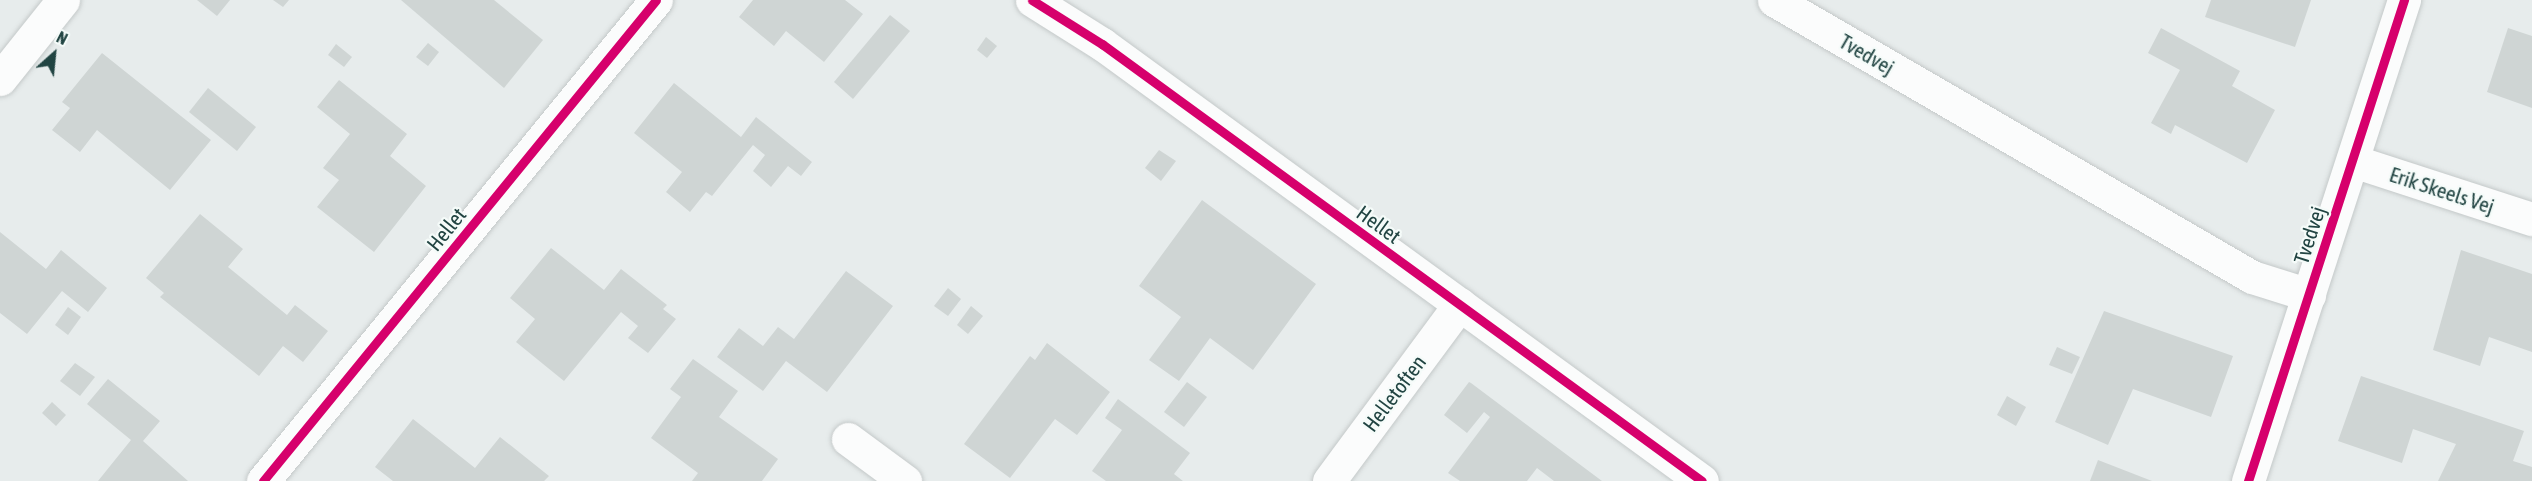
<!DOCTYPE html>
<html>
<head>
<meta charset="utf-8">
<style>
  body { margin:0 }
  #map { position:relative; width:2532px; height:481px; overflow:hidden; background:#e7ecec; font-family:"Asap Condensed",sans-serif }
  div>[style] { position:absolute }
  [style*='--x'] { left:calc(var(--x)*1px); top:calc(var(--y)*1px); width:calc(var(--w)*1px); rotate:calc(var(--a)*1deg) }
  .building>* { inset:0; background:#cfd5d4 }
  .roads { filter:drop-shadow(0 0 2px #c4c9c9) drop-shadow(0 0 2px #c4c9c9) }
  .street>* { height:33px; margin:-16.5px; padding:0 16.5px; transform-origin:16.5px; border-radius:16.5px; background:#fbfcfc }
  .secondary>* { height:33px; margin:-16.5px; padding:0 16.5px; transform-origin:16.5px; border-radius:16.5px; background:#fbfcfc }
  .cycleway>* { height:9px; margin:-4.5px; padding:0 4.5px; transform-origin:4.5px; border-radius:4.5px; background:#d6006c }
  span { translate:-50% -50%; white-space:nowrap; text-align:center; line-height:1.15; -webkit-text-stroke:4.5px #f5fbf9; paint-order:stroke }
  .street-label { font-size:21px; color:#214442 }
  .north { position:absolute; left:24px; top:24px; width:60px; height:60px; -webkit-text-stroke:4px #f5fbf9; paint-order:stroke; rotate:27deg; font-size:16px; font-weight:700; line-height:24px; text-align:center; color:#214442 }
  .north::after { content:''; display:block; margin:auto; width:21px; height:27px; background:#214442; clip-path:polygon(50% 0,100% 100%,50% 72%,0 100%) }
</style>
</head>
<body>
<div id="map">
  <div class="building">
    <i style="clip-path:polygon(197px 0,230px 0,217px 16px)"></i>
    <i style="clip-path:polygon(273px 0,289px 0,283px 7px)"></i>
    <i style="clip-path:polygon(401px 0,494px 0,543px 40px,504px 88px)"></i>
    <i style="clip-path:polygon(753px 0,845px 0,863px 14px,824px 62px,786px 31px,774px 46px,739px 17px)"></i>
    <i style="clip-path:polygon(2211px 0,2311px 0,2295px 47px,2205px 17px)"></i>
    <i style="clip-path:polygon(890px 15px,910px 31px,853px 99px,834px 82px)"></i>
    <i style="clip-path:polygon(2161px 28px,2240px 71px,2232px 86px,2275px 110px,2247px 163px,2175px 125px,2171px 134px,2151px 123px,2180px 70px,2148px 53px)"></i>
    <i style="clip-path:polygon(2508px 28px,2532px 36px,2532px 108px,2487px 92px)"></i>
    <i style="clip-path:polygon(986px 37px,997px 46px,987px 58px,977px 50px)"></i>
    <i style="clip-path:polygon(428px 43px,439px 52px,428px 66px,416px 57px)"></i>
    <i style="clip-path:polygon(336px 44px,352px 57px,344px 67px,328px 55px)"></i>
    <i style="clip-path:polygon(102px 53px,211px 140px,170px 190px,97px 130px,80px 152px,52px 130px,70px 108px,62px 102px)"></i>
    <i style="clip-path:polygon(339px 80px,407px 134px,390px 156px,426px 186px,374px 252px,317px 207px,339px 180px,323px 168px,350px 134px,317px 107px)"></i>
    <i style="clip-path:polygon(674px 83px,741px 137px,756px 117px,812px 162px,801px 176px,788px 166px,771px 187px,753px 171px,765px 155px,753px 145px,712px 196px,706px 192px,690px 212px,666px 192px,682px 172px,634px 133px)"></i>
    <i style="clip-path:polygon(208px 88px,256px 127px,237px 151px,189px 112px)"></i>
    <i style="clip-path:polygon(1159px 150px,1176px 161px,1161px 181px,1145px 168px)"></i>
    <i style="clip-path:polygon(1202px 200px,1316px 284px,1253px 370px,1210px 338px,1179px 381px,1149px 360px,1181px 317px,1139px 286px)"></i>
    <i style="clip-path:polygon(200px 214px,243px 249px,228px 267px,287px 315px,295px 305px,328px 331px,303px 362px,283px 346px,259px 376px,160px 297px,164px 293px,146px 278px)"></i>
    <i style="clip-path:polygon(0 232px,46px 269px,61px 250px,107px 288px,88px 312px,62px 291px,27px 334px,0 313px)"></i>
    <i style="clip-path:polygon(551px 248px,604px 290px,621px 269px,667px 305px,663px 309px,676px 319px,648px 353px,628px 338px,638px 326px,621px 312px,564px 381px,516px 342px,535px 319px,510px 298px)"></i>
    <i style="clip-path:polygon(2461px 250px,2532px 274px,2532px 352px,2489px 337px,2480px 366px,2433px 350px)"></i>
    <i style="clip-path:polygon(846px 271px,893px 306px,827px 392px,786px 361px,763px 391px,717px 357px,739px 328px,763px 346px,778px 327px,794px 339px)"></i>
    <i style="clip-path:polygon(948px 288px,961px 299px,948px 316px,934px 306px)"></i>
    <i style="clip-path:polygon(971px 306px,983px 316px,968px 334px,957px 325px)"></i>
    <i style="clip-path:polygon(68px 307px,81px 317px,68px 335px,55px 325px)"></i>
    <i style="clip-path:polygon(2104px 311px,2233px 356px,2211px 417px,2133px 389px,2108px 445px,2055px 422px)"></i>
    <i style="clip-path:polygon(1047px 343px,1110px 392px,1077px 435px,1055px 419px,1010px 478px,964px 444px,1030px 356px,1035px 360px)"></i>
    <i style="clip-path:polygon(2057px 347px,2080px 357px,2072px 374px,2049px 365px)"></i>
    <i style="clip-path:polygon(693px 359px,738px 391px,719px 417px,778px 459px,762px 481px,692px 481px,698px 473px,651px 438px,681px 397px,670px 389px)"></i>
    <i style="clip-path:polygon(75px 363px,95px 377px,80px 396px,60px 381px)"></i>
    <i style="clip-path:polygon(2361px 376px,2524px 431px,2513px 461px,2532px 467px,2532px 481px,2438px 481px,2456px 444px,2413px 429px,2402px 463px,2338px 441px)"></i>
    <i style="clip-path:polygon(108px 379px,160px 421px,143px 441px,188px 481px,98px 481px,131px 440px,87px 404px)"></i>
    <i style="clip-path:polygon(1187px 382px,1207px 397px,1184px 427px,1164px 412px)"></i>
    <i style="clip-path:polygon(1469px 382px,1471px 383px,1602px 481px,1554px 481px,1537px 468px,1527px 481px,1460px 481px,1448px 473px,1490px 417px,1484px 412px,1467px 433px,1444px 415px)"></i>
    <i style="clip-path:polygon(2007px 396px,2026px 407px,2016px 426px,1997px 415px)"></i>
    <i style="clip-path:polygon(1118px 399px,1190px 453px,1174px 474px,1183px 481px,1106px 481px,1092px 471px,1122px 430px,1105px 418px)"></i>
    <i style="clip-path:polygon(52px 402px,66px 415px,56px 426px,42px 413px)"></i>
    <i style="clip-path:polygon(413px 419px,475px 468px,500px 437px,549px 476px,544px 481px,393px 481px,375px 467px)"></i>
    <i style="clip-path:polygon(2098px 460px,2152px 481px,2090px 481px)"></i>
  </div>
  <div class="roads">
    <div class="street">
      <i style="--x:1032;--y:0;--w:83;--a:32.2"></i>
      <i style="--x:1102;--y:44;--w:742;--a:36.07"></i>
      <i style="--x:0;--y:79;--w:101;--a:-51.4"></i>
      <i style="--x:2353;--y:161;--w:188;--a:18"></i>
      <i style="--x:848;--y:439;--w:71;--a:36.4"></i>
      <i style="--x:263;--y:481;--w:621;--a:-50.75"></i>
      <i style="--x:1329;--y:481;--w:220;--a:-53.5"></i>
    </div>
    <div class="secondary">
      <i style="--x:1774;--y:0;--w:552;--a:30.09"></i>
      <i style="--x:2252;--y:277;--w:60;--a:17.5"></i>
      <i style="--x:2248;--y:481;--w:506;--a:-72.03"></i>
    </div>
  </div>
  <div class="cycleway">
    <i style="--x:1032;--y:0;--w:83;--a:32.2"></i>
    <i style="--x:1102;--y:44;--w:742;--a:36.07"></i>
    <i style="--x:263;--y:481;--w:621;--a:-50.75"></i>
    <i style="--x:2248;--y:481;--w:506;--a:-72.03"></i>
  </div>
  <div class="street-label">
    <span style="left:1867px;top:54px;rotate:30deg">Tvedvej</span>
    <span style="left:2442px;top:190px;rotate:18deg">Erik Skeels Vej</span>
    <span style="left:1379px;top:224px;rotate:36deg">Hellet</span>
    <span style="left:446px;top:229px;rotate:-51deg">Hellet</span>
    <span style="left:2309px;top:235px;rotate:-72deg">Tvedvej</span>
    <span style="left:1394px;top:393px;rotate:-53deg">Helletoften</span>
  </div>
  <div class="north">N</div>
</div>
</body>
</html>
